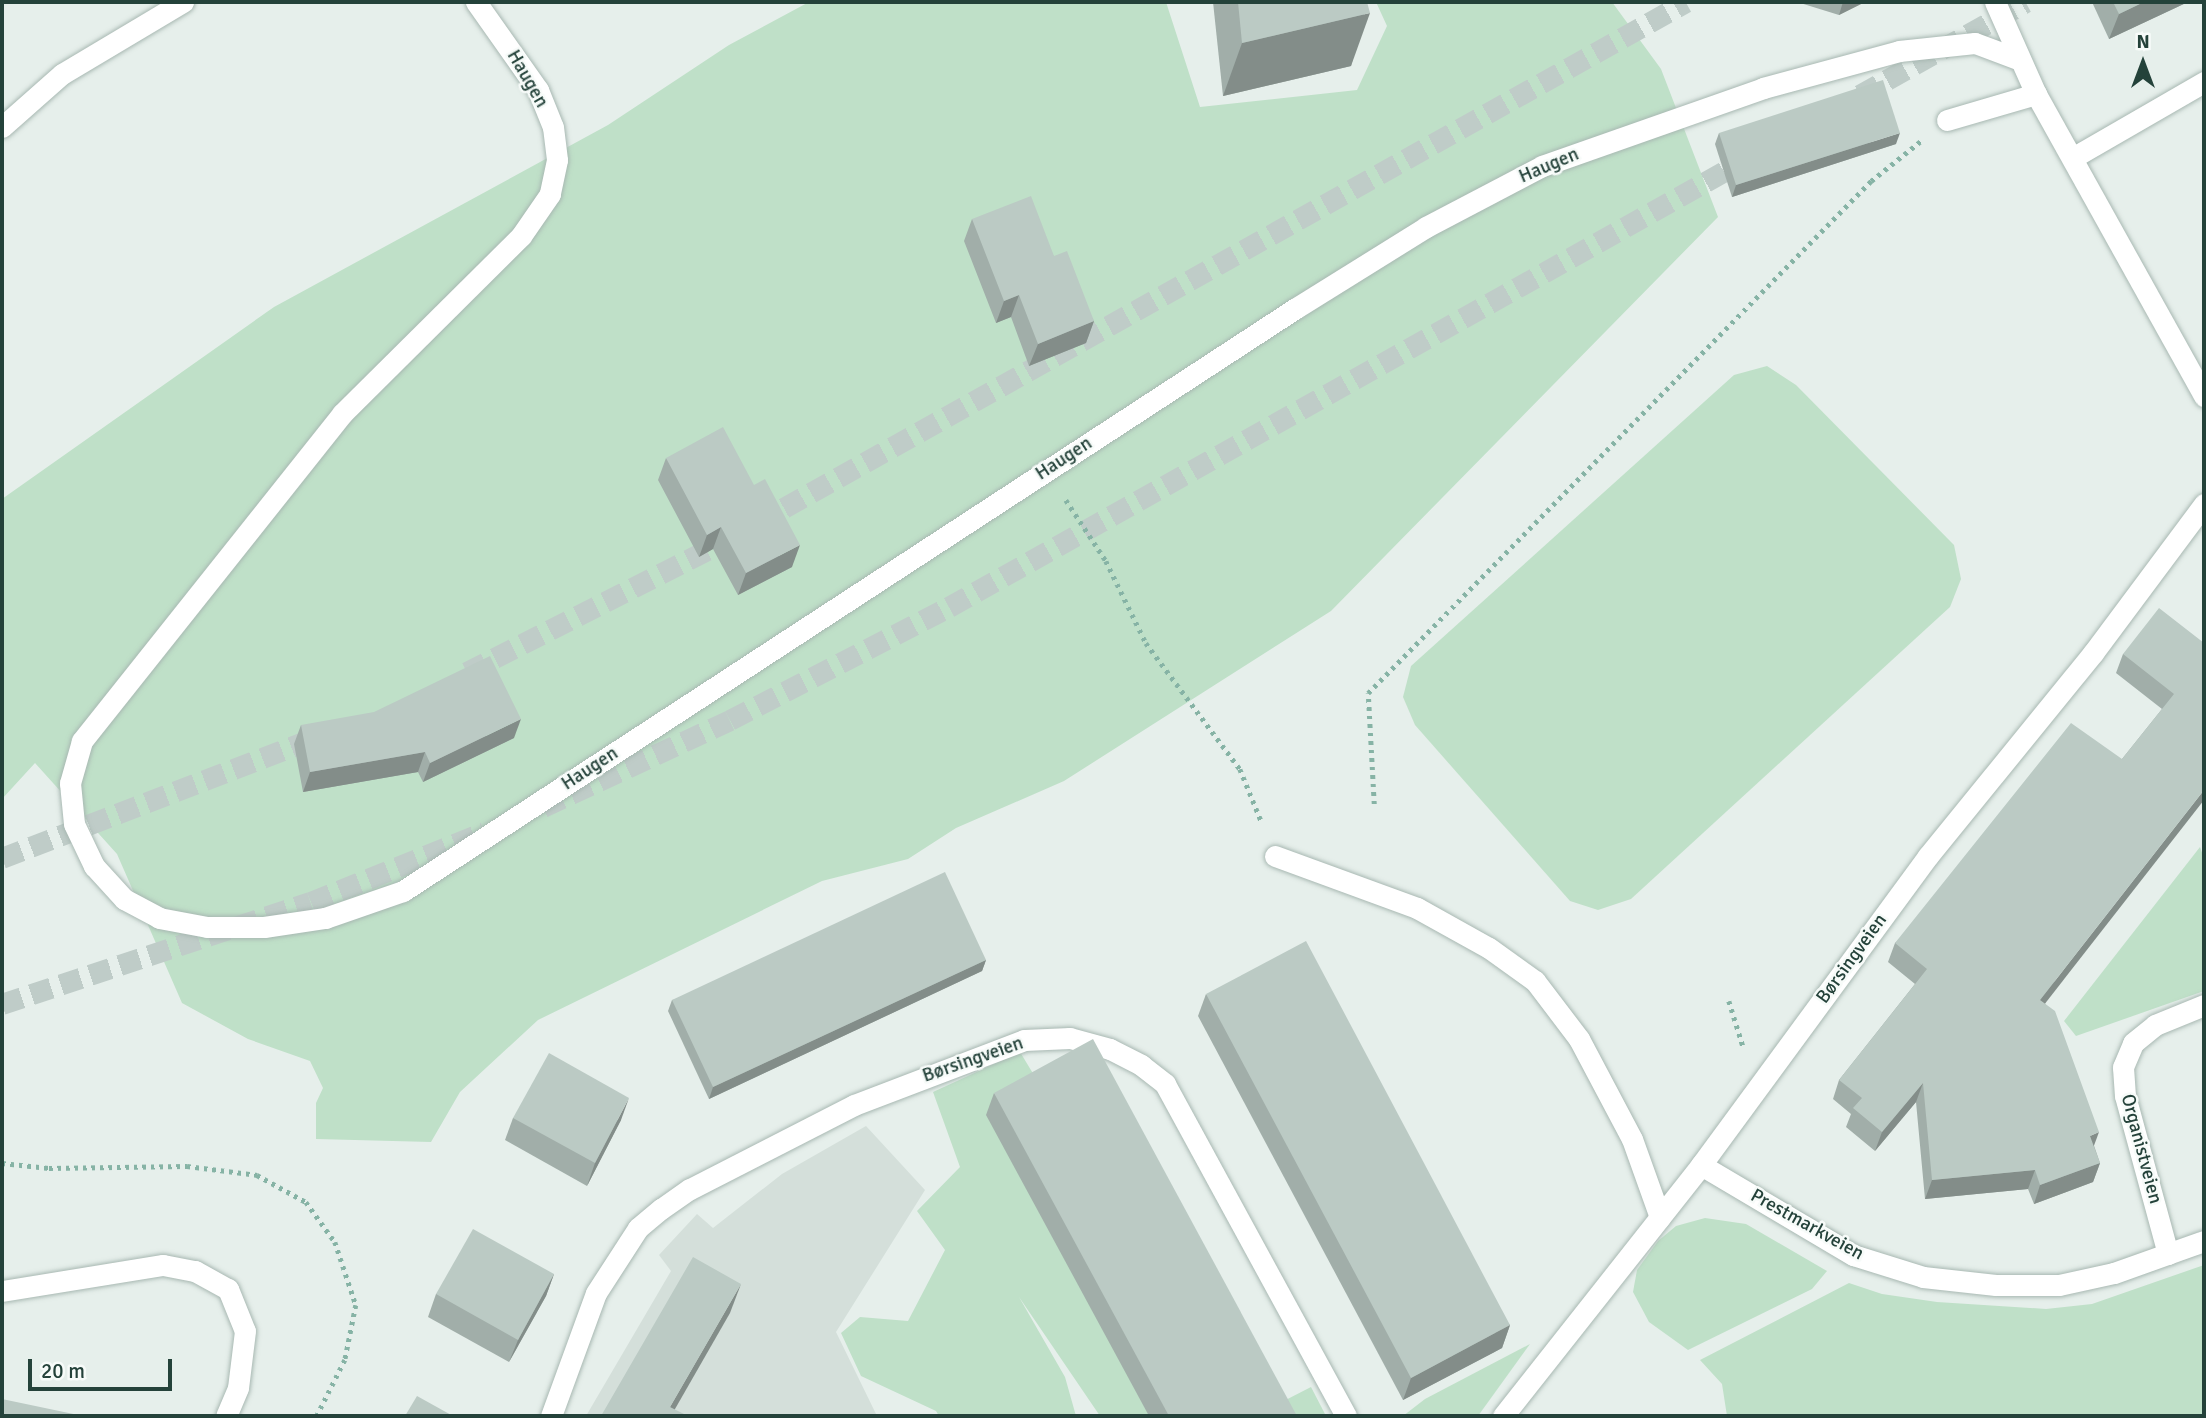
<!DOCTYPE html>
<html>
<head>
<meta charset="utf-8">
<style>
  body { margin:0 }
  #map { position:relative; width:2206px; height:1418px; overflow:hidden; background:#e6efeb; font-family:Signika,sans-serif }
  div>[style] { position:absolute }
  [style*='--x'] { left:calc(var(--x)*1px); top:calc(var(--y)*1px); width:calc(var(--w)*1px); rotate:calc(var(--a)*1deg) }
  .built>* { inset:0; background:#d4dfda }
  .green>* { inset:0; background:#bfe0c8 }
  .highway-tunnel>* { height:21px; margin-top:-10.5px; transform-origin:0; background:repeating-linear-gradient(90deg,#bfccc8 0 21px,transparent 0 31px) }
  .path>* { height:4.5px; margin-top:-2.25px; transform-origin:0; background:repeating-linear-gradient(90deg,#86b3a5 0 3.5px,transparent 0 8.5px) }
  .roads { filter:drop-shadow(0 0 2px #a8b8b2) drop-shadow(0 0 2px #a8b8b2) }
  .lane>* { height:21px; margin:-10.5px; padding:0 10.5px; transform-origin:10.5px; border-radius:10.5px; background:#fff }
  .street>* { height:21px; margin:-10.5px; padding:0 10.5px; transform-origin:10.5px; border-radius:10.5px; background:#fff }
  .wall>* { inset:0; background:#a1aea9 }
  .shaded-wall>* { inset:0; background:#838d89 }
  .building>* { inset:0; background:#bbcac4 }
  span { translate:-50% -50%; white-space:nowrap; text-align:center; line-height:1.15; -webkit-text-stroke:5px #f7fbf9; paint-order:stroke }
  .street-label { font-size:19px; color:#24423a }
  .frame { position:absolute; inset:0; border:4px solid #24423a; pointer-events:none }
  .north { position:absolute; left:2108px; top:28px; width:70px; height:70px; -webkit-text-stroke:5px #f7fbf9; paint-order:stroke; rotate:0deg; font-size:19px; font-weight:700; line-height:28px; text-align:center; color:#24423a }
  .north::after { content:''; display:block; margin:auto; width:24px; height:32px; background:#24423a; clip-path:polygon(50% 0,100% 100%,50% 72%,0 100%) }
  .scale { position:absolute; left:28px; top:1359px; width:144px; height:32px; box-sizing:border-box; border:4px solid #24423a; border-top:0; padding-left:9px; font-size:21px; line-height:24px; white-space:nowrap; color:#24423a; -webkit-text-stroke:5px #f7fbf9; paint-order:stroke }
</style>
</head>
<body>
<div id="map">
  <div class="built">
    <i style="clip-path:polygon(866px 1126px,925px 1190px,836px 1332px,877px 1416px,586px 1416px,671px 1271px,659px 1255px,697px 1214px,713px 1228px,782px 1174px)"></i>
  </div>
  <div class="green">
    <i style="clip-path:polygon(809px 2px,1166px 2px,1200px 107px,1357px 90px,1387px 26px,1376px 2px,1612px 2px,1661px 69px,1718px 217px,1331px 611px,1064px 781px,956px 828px,908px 859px,822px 881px,538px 1020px,460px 1092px,431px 1142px,316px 1139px,316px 1103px,323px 1088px,310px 1061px,248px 1039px,182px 1003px,117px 854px,35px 763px,2px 799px,2px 499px,274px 307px,608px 125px,729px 45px)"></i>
    <i style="clip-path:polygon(1767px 366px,1796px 385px,1954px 545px,1961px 579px,1950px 607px,1631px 899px,1598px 910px,1570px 901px,1415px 725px,1403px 697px,1411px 666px,1734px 375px)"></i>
    <i style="clip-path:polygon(2200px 847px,2204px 858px,2204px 991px,2076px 1036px,2064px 1021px)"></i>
    <i style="clip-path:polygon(1020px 1052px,1040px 1085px,1149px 1416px,1100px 1416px,1019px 1297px,1065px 1377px,1076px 1416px,939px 1416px,936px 1411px,861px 1376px,841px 1333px,860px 1317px,908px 1321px,945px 1250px,917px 1211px,960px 1167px,933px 1092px)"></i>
    <i style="clip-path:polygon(1705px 1218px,1746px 1224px,1827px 1271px,1812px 1289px,1688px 1350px,1649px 1322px,1633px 1292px,1637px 1270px,1658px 1241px,1676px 1226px)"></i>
    <i style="clip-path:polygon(2204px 1265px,2204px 1416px,1727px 1416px,1722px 1384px,1700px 1360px,1849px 1283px,1882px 1294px,1937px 1302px,2046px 1309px,2092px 1304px)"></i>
    <i style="clip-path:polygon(1530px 1344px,1478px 1416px,1403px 1416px,1425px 1399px)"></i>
    <i style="clip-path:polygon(1311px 1387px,1326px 1416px,1276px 1416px,1272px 1407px)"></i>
  </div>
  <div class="highway-tunnel">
    <i style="--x:1860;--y:95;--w:190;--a:-29.3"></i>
    <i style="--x:757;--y:523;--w:1065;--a:-29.28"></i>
    <i style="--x:467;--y:672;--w:287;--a:-26.9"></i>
    <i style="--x:543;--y:807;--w:206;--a:-24.9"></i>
    <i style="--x:730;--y:720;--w:246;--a:-27.3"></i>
    <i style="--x:949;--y:607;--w:919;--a:-29.33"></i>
    <i style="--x:2;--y:858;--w:340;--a:-21"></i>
    <i style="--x:2;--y:1004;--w:325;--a:-18.3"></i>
    <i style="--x:311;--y:902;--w:187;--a:-22"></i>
  </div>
  <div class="path">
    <i style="--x:1066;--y:500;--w:73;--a:56.7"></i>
    <i style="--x:1106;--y:561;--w:91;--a:64"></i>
    <i style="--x:1146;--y:643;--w:157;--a:53.3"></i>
    <i style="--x:1240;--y:769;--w:58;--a:67.8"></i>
    <i style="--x:1374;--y:804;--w:111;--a:-93.1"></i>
    <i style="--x:1368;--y:693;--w:718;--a:-45.51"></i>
    <i style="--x:1871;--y:181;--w:65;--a:-38.8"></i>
    <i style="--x:1729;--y:1001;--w:47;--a:72.7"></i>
    <i style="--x:2;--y:1163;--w:47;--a:6.1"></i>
    <i style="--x:49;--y:1168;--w:138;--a:-0.8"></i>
    <i style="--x:187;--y:1166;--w:71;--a:7.3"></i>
    <i style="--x:257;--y:1175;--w:56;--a:28.9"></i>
    <i style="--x:306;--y:1202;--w:49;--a:54.1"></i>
    <i style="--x:335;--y:1242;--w:66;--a:71.6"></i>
    <i style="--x:356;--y:1305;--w:56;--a:101.3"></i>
    <i style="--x:345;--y:1360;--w:63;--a:116.6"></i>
  </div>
  <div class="roads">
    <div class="lane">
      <i style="--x:1947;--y:120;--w:93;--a:-16.3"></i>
      <i style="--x:2074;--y:157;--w:150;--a:-30"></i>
      <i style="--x:1275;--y:856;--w:151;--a:20.1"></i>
      <i style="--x:1417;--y:908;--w:82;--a:29.1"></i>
      <i style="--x:1489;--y:948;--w:57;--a:35.7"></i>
      <i style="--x:1535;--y:981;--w:73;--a:52.8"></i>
      <i style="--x:1579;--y:1039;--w:113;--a:62.1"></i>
      <i style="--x:1632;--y:1139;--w:83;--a:70.3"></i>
      <i style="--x:2;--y:1291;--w:163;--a:-9.2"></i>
      <i style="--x:163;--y:1265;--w:33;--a:11"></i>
      <i style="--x:195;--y:1271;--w:38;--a:29"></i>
      <i style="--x:228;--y:1289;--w:45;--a:68"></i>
      <i style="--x:245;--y:1331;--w:57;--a:97"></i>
      <i style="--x:238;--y:1388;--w:30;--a:113"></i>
    </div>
    <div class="street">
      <i style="--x:476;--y:2;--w:108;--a:54.8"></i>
      <i style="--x:538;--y:90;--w:40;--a:68"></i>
      <i style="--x:553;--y:127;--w:33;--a:83"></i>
      <i style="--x:557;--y:160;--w:35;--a:102"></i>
      <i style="--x:550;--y:194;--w:51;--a:124.6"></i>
      <i style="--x:521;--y:236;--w:252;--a:135.2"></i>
      <i style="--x:342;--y:414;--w:418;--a:128.5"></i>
      <i style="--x:82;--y:741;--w:44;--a:105.9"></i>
      <i style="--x:70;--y:783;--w:41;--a:84.4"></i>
      <i style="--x:74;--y:824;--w:47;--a:64.5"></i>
      <i style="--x:94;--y:866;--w:45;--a:47.7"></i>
      <i style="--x:124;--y:899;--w:40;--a:28"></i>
      <i style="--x:159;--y:918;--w:49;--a:10.6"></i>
      <i style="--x:207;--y:927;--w:57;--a:0"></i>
      <i style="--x:264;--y:927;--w:62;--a:-8.4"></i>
      <i style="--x:325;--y:918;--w:83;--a:-19.1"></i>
      <i style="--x:403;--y:891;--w:1066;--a:-33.14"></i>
      <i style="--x:1296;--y:308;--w:153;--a:-31.9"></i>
      <i style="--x:1426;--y:227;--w:131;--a:-27.7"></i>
      <i style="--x:1542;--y:166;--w:234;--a:-19.4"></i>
      <i style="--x:1763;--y:88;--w:141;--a:-15.2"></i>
      <i style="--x:1899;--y:51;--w:76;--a:-6"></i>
      <i style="--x:1975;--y:43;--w:46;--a:20.4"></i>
      <i style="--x:1995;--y:2;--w:101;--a:66"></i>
      <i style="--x:2036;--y:94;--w:346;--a:60.9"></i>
      <i style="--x:2;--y:127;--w:80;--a:-41.5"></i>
      <i style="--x:62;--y:74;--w:141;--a:-30.8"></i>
      <i style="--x:1701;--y:1165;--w:177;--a:30.6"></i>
      <i style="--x:1853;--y:1255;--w:73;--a:17.4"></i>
      <i style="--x:1923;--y:1277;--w:73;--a:6.3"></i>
      <i style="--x:1996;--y:1285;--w:63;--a:0"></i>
      <i style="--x:2059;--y:1285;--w:56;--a:-12.3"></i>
      <i style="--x:2114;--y:1273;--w:96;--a:-19.6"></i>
      <i style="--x:2168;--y:1254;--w:164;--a:-105.2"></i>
      <i style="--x:2125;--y:1096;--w:29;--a:-94"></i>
      <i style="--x:2123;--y:1067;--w:26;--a:-67"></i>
      <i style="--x:2133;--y:1043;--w:28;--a:-39"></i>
      <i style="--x:2155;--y:1025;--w:53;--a:-22.2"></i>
      <i style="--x:551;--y:1416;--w:131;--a:-69.9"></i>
      <i style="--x:596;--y:1293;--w:77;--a:-57.1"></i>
      <i style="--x:638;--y:1228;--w:30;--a:-40"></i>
      <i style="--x:661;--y:1209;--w:35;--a:-35"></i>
      <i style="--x:690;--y:1189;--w:184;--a:-27.1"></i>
      <i style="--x:854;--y:1105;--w:182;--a:-20.9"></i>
      <i style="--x:1024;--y:1040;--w:46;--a:-2.5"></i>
      <i style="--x:1070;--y:1038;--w:41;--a:15.4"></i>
      <i style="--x:1110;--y:1049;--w:35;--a:27"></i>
      <i style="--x:1141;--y:1065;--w:31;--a:38"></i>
      <i style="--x:1165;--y:1084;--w:378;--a:61.4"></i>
      <i style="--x:1503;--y:1416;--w:320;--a:-51.7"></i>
      <i style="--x:1701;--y:1165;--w:383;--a:-53.7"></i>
      <i style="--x:1928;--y:856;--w:262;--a:-50.9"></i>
      <i style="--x:2093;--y:653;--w:186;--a:-53.3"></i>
    </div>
  </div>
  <div class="wall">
    <i style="clip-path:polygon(1213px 2px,1367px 2px,1351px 66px,1223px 96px)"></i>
    <i style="clip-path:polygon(1797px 2px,1865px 2px,1839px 15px)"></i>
    <i style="clip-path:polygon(2092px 2px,2188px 2px,2109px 39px)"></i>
    <i style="clip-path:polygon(1719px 133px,1896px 144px,1732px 197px,1715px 144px)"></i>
    <i style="clip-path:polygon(972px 219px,1054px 256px,1094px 321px,1086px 343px,1029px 366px,1011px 317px,996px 323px,964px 241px)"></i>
    <i style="clip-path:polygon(666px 458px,792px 567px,738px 595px,713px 549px,699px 557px,658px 480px)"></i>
    <i style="clip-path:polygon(2204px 643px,2045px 1003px,2100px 1163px,2093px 1182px,2034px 1204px,2028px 1189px,1925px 1199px,1916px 1102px,1875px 1151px,1846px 1127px,1851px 1114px,1833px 1099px,1839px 1080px,1915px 984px,1888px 962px,1895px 943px,2122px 759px,2162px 709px,2116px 673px,2123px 654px)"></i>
    <i style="clip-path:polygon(301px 725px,514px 738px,423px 782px,418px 772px,303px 792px,294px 744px)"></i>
    <i style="clip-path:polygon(986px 960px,982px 971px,709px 1099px,668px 1011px,672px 1000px)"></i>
    <i style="clip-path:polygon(1206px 994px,1510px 1325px,1502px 1348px,1403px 1400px,1198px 1016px)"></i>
    <i style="clip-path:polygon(994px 1093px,1297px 1416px,1149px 1416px,986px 1115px)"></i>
    <i style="clip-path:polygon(513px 1118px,621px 1120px,587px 1186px,505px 1140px)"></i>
    <i style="clip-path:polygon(554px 1274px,546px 1296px,509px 1362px,428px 1317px,436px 1294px)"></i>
  </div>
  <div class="shaded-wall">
    <i style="clip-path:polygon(1843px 2px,1865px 2px,1839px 15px)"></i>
    <i style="clip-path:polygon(2144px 2px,2188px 2px,2109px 39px,2119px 14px)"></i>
    <i style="clip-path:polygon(1370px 13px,1351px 66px,1223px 96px,1242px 43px)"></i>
    <i style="clip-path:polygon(1900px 133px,1896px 144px,1732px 197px,1736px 185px)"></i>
    <i style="clip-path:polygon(1019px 295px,1011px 317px,996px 323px,1004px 301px)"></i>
    <i style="clip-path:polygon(1094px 321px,1086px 343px,1029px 366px,1038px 344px)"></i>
    <i style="clip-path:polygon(721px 527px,713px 549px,699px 557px,707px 535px)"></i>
    <i style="clip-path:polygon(800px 545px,792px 567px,738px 595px,746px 573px)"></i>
    <i style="clip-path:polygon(521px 719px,514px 738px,423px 782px,430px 763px)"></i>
    <i style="clip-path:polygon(425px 752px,418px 772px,303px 792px,310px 772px)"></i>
    <i style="clip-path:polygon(2204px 790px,2204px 800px,2033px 1019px,2040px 1000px)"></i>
    <i style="clip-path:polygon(986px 960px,982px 971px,709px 1099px,713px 1087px)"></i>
    <i style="clip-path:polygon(1923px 1083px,1916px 1102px,1875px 1151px,1882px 1132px)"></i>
    <i style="clip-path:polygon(629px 1098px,621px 1120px,587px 1186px,595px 1163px)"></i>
    <i style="clip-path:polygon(2099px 1132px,2092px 1151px,2090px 1136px)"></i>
    <i style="clip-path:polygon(2100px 1163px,2093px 1182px,2034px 1204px,2040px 1185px)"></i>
    <i style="clip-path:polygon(2035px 1170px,2028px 1189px,1925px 1199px,1932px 1180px)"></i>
    <i style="clip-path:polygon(554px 1274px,546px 1296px,509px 1362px,518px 1340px)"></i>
    <i style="clip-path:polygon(741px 1284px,730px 1313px,671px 1416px,670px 1407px)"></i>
    <i style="clip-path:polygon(1510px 1325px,1502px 1348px,1403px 1400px,1411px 1378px)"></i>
  </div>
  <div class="building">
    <i style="clip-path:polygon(1238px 2px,1367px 2px,1370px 13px,1242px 43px)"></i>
    <i style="clip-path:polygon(2113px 2px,2144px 2px,2119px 14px)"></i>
    <i style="clip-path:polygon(1883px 80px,1900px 133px,1736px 185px,1719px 133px)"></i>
    <i style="clip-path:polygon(1031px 196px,1054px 256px,1067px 251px,1094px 321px,1038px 344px,1019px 295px,1004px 301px,972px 219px)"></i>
    <i style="clip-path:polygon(723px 427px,754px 485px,765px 479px,800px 545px,746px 573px,721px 527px,707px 535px,666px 458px)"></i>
    <i style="clip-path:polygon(2159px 608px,2204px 643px,2204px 790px,2040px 1000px,2055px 1011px,2099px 1132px,2090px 1136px,2100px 1163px,2040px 1185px,2035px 1170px,1932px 1180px,1923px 1083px,1882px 1132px,1853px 1108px,1862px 1098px,1839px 1080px,1927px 969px,1895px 943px,2071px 723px,2122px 759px,2174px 694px,2123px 654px)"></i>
    <i style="clip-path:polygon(490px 656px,521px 719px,430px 763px,425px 752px,310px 772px,301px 725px,374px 712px)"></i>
    <i style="clip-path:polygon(945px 872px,986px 960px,713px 1087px,672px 1000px)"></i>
    <i style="clip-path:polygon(1306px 941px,1510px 1325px,1411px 1378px,1206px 994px)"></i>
    <i style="clip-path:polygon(1093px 1039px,1297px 1416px,1169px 1416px,994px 1093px)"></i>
    <i style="clip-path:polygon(549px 1053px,629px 1098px,595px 1163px,513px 1118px)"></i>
    <i style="clip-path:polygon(473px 1229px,554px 1274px,518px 1340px,436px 1294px)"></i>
    <i style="clip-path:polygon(693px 1257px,741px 1284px,670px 1407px,688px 1416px,601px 1416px)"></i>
    <i style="clip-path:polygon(417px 1396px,453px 1416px,405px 1416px)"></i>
    <i style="clip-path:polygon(2px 1399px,83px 1416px,2px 1416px)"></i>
  </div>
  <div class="street-label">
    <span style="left:527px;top:79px;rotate:60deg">Haugen</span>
    <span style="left:1549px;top:166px;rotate:-23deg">Haugen</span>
    <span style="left:1064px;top:459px;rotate:-33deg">Haugen</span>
    <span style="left:590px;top:769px;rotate:-33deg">Haugen</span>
    <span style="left:1852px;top:959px;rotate:-54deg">Børsingveien</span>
    <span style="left:973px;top:1060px;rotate:-19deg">Børsingveien</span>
    <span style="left:2141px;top:1149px;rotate:75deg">Organistveien</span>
    <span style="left:1807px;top:1225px;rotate:29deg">Prestmarkveien</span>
  </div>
  <div class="frame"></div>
  <div class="north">N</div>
  <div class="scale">20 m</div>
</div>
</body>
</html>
